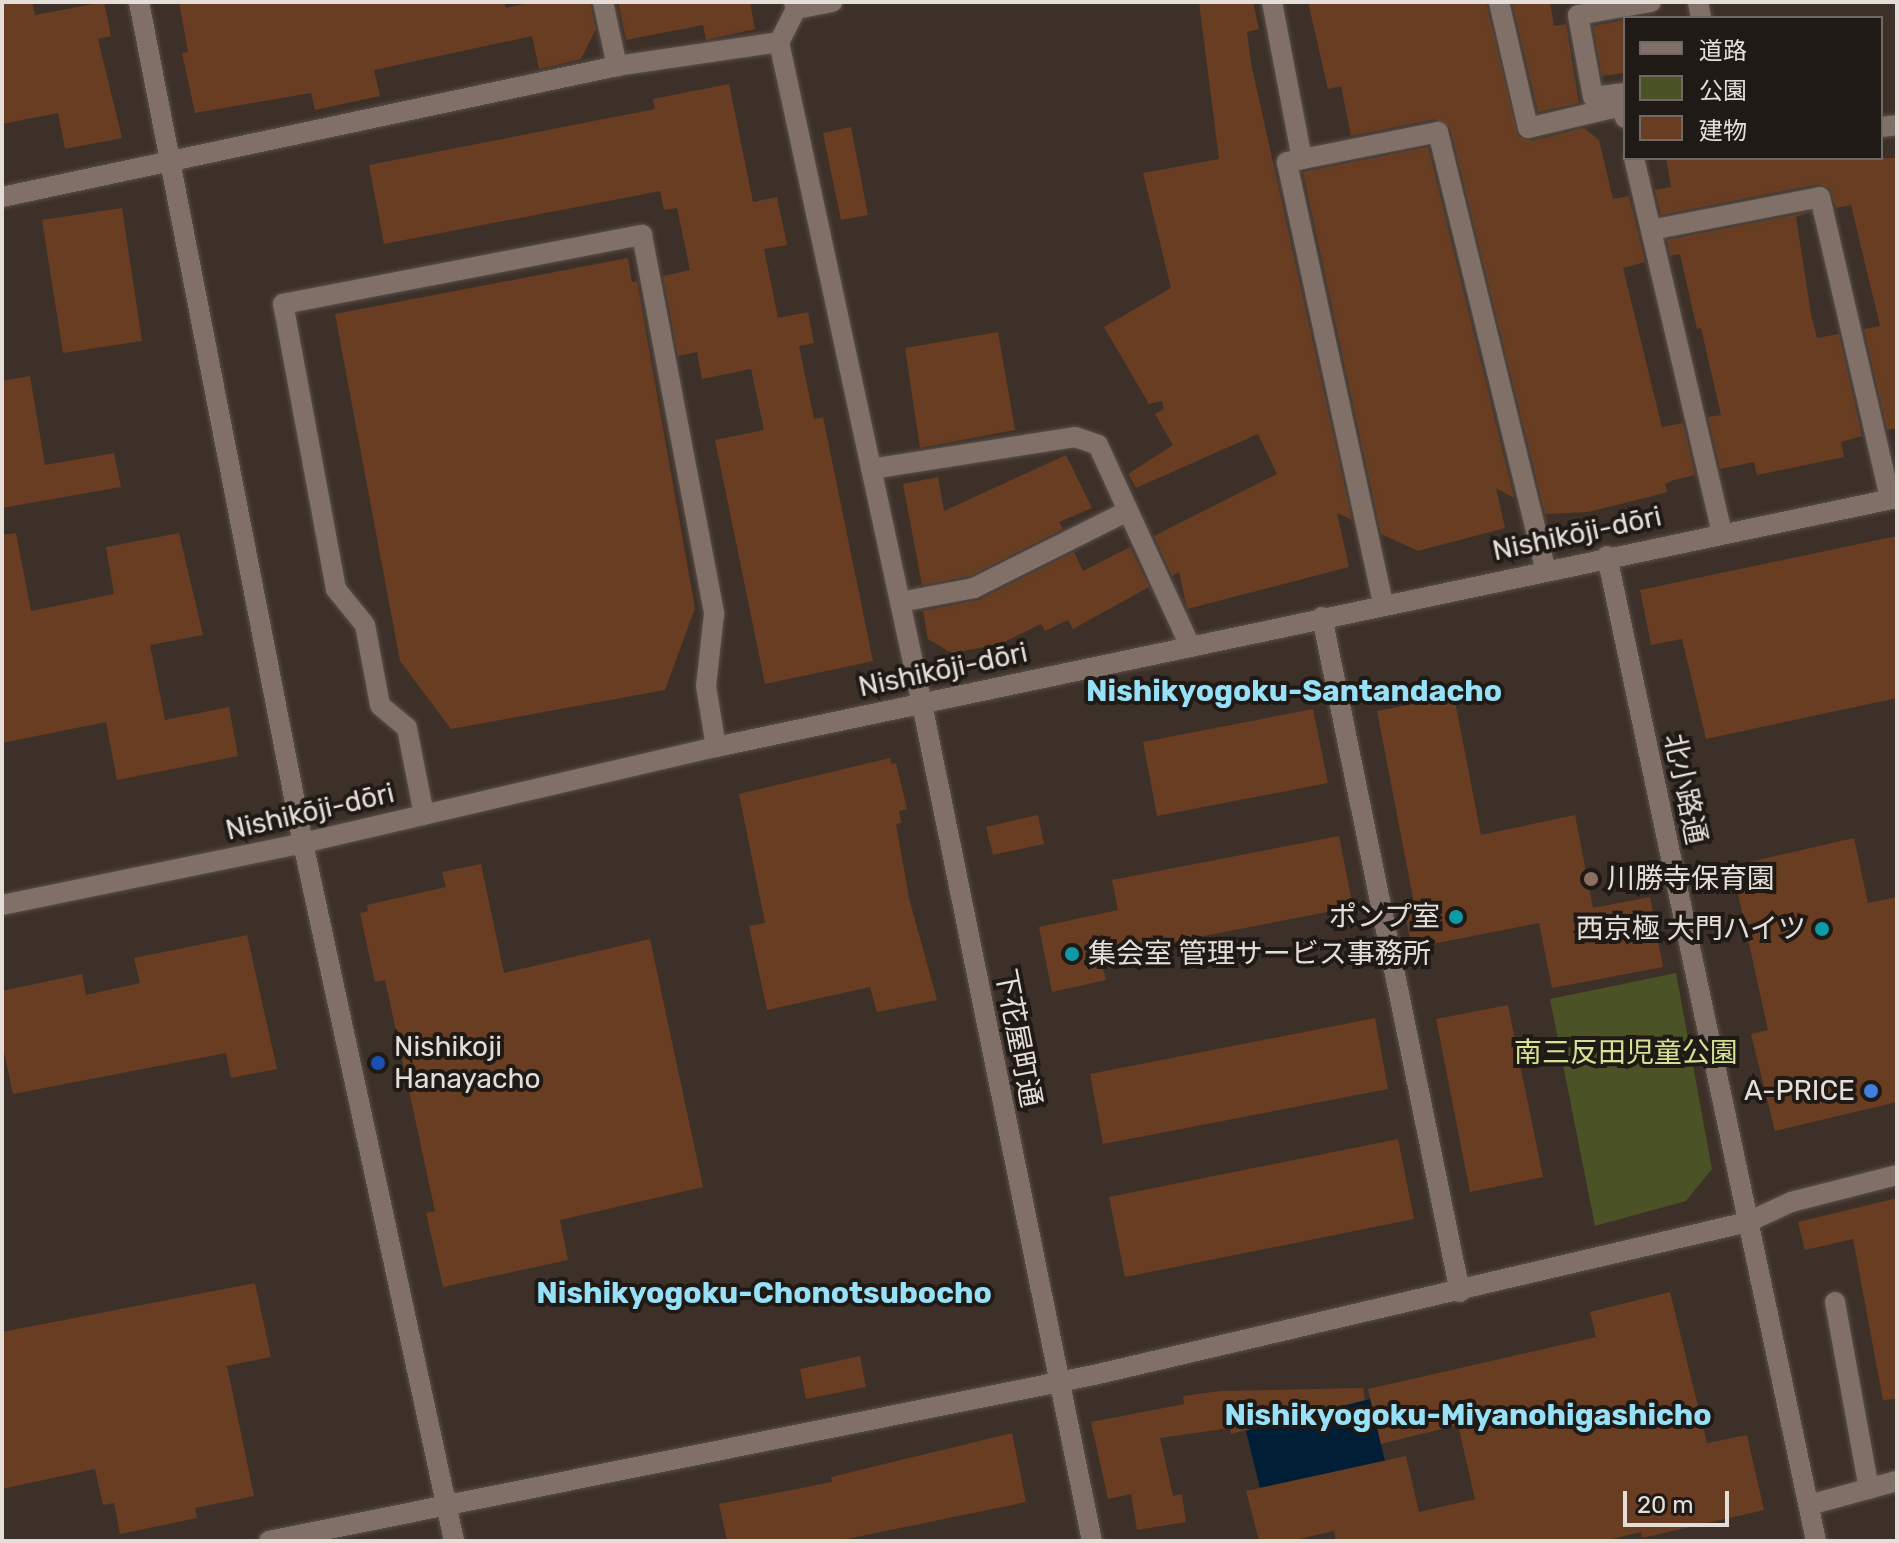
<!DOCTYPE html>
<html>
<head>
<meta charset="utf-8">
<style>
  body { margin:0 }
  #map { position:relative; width:1899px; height:1543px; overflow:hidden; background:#3d3029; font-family:Rubik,"Noto Sans JP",sans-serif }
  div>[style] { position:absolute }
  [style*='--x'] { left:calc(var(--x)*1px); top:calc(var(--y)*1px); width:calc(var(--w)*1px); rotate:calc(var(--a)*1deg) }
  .green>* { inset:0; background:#4b5225 }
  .water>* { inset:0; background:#011e37 }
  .building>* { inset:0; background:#683d21 }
  .roads { filter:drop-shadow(0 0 2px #5a4f49) drop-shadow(0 0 2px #5a4f49) }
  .minor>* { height:20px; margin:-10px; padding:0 10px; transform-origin:10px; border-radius:10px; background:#807068 }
  .dots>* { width:22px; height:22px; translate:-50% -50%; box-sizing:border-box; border:4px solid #201a16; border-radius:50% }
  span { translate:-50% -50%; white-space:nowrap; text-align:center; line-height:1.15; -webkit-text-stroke:8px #201a16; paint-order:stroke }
  .street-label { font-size:28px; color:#e5ddd8 }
  .poi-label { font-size:28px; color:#e5ddd8 }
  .left { translate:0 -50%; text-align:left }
  .right { translate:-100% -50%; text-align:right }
  .park-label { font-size:28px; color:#d4e393 }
  .neighbourhood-label { font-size:30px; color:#97e1f8; font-weight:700 }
  .frame { position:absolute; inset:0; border:4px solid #e5ddd8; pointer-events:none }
  .legend { position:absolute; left:1623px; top:16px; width:260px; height:144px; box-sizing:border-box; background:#201a16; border:2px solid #6f6864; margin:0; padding:10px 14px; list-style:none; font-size:24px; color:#e5ddd8 }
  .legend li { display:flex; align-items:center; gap:16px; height:40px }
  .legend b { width:40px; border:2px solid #6f6864 }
  .scale { position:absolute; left:1623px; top:1491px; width:106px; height:36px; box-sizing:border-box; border:4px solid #e5ddd8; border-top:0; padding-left:10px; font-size:24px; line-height:28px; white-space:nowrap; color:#e5ddd8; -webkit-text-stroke:6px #201a16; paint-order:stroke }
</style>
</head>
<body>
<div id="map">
  <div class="green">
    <i style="clip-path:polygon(1676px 973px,1712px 1169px,1686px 1201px,1595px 1226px,1550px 999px)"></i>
  </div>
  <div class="water">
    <i style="clip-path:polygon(1370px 1399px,1385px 1461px,1260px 1488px,1246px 1431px)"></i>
  </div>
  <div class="building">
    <i style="clip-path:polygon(2px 2px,32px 2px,35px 15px,104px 2px,111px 36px,98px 39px,122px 138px,65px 149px,58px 113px,2px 124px)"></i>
    <i style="clip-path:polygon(179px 2px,504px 2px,506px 8px,533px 2px,590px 2px,596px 29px,581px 59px,539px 69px,532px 36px,374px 70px,380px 96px,315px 110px,311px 93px,195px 113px,182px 53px,188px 52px)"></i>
    <i style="clip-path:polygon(618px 2px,750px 2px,755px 29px,706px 40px,703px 25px,626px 40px)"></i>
    <i style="clip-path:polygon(1199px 2px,1253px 2px,1259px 29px,1247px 32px,1251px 63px,1352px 520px,1337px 513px,1349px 567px,1187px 609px,1179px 572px,1172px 576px,1154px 536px,1277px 474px,1258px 434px,1136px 488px,1128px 474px,1173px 445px,1155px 414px,1164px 409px,1162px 401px,1149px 404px,1104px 327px,1171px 288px,1143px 173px,1219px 159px)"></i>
    <i style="clip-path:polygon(1308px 2px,1486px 2px,1518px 136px,1531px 141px,1584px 128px,1599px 140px,1613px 199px,1629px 196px,1645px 262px,1623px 268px,1662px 427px,1683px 423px,1695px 475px,1674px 480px,1665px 484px,1667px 492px,1649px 497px,1588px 512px,1545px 514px,1450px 128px,1435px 119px,1351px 136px,1341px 86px,1328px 89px)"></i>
    <i style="clip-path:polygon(1512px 2px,1550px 2px,1554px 26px,1566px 24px,1579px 103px,1538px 112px)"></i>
    <i style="clip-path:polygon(1625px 20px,1625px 73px,1602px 76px,1593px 26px)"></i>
    <i style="clip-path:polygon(729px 84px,753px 202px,777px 197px,787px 245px,764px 249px,778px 318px,808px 312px,814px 343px,799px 346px,814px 419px,823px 417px,873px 661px,765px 684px,715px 440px,764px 430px,751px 369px,702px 379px,697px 352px,678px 356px,663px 276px,690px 270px,677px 208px,664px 210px,660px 191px,384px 244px,369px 165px,655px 109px,653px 99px)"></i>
    <i style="clip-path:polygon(851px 127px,868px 215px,841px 220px,823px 133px)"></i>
    <i style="clip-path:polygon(1428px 147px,1514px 498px,1496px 488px,1505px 528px,1418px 551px,1381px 534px,1303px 172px)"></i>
    <i style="clip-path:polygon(1666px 158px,1897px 158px,1897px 428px,1887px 430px,1864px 329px,1880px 326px,1851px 205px,1836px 208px,1830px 189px,1818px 184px,1661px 215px,1655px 190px,1671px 187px)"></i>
    <i style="clip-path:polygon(122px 208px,142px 341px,63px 353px,42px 220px)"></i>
    <i style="clip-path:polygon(1810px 212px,1796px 217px,1811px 314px,1817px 338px,1839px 334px,1862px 436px,1841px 442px,1844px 457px,1757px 475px,1754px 462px,1720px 469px,1708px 417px,1721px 415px,1701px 328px,1697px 329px,1680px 254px,1670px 256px,1667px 240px)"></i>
    <i style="clip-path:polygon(628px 258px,632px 282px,637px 281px,695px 608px,665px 690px,451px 729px,400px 661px,335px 314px)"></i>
    <i style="clip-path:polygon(998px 332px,1015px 430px,920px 448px,905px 348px)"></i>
    <i style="clip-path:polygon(30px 376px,45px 465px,114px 453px,121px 487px,2px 508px,2px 381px)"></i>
    <i style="clip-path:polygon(1066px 455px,1092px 508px,1059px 522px,1063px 529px,970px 576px,922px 585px,903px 484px,938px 477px,944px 511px)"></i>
    <i style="clip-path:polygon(16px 533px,31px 611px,114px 594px,106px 547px,179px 533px,203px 635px,150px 645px,165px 720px,229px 707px,238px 756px,117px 780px,106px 722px,2px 743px,2px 535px)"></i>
    <i style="clip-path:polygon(1897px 536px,1897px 698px,1706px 739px,1682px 639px,1651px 645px,1640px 590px)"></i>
    <i style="clip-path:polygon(1130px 547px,1149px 587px,1073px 629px,1068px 620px,1045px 631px,1041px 624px,1000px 644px,952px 653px,928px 639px,923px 611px,979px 600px,1074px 552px,1083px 571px)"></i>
    <i style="clip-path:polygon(1454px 696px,1481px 835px,1575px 815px,1593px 908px,1650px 897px,1663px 967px,1552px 988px,1539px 923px,1412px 948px,1403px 905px,1414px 903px,1377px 711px)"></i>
    <i style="clip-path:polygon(1313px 709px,1328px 783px,1157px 816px,1143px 742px)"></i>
    <i style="clip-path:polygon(890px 758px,891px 764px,896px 763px,907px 809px,899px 811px,901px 823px,896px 824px,909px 898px,937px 1000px,877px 1012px,870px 987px,767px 1010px,749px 926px,765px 923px,739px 794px)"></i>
    <i style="clip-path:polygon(1038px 815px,1044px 844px,993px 855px,986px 827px)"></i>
    <i style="clip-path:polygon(1339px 836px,1353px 907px,1100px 956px,1106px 980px,1052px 992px,1039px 927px,1118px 910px,1112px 880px)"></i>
    <i style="clip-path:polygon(1854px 838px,1868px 903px,1897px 897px,1897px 1102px,1775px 1131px,1751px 1034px,1768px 1030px,1732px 866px)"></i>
    <i style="clip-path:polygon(481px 864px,504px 973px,650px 939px,703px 1187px,560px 1220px,568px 1260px,443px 1287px,426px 1213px,435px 1211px,385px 980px,375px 982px,360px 913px,368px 911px,367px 905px,446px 887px,442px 872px)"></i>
    <i style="clip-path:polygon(247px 935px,277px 1069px,231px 1078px,226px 1053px,13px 1094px,2px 1043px,2px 991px,82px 974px,86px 995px,140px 983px,134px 958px)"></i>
    <i style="clip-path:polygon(1508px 1005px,1543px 1177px,1470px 1192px,1436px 1019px)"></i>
    <i style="clip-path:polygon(1375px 1018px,1388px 1089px,1103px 1144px,1090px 1074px)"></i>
    <i style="clip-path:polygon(1398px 1139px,1414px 1219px,1125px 1277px,1109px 1197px)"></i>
    <i style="clip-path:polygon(1897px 1198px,1897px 1399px,1883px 1400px,1853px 1239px,1805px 1250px,1798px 1222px)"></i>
    <i style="clip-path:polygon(255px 1283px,271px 1357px,227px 1366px,254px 1496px,195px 1508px,197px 1518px,120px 1534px,114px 1503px,103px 1505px,95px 1469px,2px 1489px,2px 1332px)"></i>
    <i style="clip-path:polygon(1670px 1292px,1707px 1443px,1747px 1435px,1764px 1510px,1642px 1538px,1641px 1532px,1604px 1541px,1336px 1541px,1334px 1531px,1291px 1541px,1259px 1541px,1246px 1491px,1406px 1456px,1419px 1512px,1475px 1499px,1458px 1425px,1381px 1444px,1368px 1389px,1596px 1337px,1590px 1312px)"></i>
    <i style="clip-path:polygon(860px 1356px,866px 1387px,806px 1399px,800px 1369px)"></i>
    <i style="clip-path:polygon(1363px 1388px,1365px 1400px,1231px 1434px,1230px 1428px,1160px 1438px,1173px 1496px,1182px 1494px,1186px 1522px,1137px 1530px,1131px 1494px,1108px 1499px,1091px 1422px,1184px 1404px,1183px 1396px,1220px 1391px)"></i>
    <i style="clip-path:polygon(1012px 1433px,1026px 1502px,837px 1541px,727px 1541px,719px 1504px,832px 1482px,831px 1477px)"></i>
  </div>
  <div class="roads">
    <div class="minor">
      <i style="--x:139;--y:2;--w:857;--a:78.97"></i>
      <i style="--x:303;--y:843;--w:714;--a:77.79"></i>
      <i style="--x:603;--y:2;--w:66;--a:77.7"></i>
      <i style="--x:794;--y:2;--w:7;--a:74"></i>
      <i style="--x:796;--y:9;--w:37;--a:117"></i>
      <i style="--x:779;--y:42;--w:677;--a:77.81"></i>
      <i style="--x:922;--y:704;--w:854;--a:78.52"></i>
      <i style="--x:1272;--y:2;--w:160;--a:79.2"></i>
      <i style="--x:1499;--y:2;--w:129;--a:77"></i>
      <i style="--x:1528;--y:128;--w:97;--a:-13.2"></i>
      <i style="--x:1622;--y:106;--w:12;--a:76"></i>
      <i style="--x:1698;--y:2;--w:16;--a:79"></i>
      <i style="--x:796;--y:9;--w:37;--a:-11"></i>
      <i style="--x:1625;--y:93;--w:32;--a:173"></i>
      <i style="--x:1593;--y:97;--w:83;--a:-100.4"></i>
      <i style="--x:1578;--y:15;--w:74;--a:-10.1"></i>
      <i style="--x:1881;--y:127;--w:16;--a:-7"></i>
      <i style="--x:1634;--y:158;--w:385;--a:76.8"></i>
      <i style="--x:2;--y:197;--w:629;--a:-12.02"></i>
      <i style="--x:617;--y:66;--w:164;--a:-8.4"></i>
      <i style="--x:1651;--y:230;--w:172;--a:-11"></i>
      <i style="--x:1820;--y:197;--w:310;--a:76.9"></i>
      <i style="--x:871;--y:469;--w:206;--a:-8.9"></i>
      <i style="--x:1075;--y:437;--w:24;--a:19"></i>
      <i style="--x:1098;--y:445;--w:221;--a:65.4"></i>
      <i style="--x:1607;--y:556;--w:1007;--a:78.02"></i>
      <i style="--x:900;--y:602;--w:75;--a:-10.7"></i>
      <i style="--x:974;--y:588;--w:170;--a:-26.6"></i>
      <i style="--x:1383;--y:603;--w:451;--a:-102.3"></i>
      <i style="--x:1287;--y:162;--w:154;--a:-11.2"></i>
      <i style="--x:1438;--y:132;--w:450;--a:76.2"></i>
      <i style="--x:1322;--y:617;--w:689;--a:78.45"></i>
      <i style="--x:424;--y:815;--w:89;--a:-101.1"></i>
      <i style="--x:407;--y:728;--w:35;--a:-140"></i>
      <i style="--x:380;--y:705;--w:81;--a:-100.6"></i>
      <i style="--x:365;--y:625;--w:46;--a:-128.9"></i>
      <i style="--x:336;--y:589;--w:290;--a:-100.5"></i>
      <i style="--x:283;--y:304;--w:366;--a:-10.9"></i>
      <i style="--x:642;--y:235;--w:386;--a:79.2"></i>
      <i style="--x:714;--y:614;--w:72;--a:96.3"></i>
      <i style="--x:706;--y:686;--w:62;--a:80.7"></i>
      <i style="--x:2;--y:905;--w:307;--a:-11.6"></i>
      <i style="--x:303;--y:843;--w:424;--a:-13.1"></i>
      <i style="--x:716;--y:747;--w:1207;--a:-11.91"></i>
      <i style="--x:1835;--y:1302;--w:190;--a:79.7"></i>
      <i style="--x:1809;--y:1505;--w:91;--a:-15.3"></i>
      <i style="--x:269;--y:1541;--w:842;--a:-11.38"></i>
      <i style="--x:1094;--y:1375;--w:672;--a:-13.17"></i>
      <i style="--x:1748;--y:1222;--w:47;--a:-24.9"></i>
      <i style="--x:1791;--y:1202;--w:109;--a:-14.3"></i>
    </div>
  </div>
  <div class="dots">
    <i style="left:1591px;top:879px;background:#8d6e63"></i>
    <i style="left:1456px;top:917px;background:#0f9aa8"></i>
    <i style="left:1822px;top:929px;background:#0f9aa8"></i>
    <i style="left:1072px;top:954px;background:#0f9aa8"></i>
    <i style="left:378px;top:1063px;background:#1a4fb4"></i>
    <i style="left:1871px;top:1091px;background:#3f7fe0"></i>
  </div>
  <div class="street-label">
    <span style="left:1577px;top:534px;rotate:-12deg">Nishikōji-dōri</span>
    <span style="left:943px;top:670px;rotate:-12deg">Nishikōji-dōri</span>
    <span style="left:1685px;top:789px;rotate:78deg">北小路通</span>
    <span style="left:310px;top:812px;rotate:-13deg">Nishikōji-dōri</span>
    <span style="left:1018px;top:1038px;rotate:79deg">下花屋町通</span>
  </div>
  <div class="poi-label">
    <span class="left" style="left:1607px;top:879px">川勝寺保育園</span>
    <span class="right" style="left:1440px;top:917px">ポンプ室</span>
    <span class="right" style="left:1806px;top:929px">西京極 大門ハイツ</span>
    <span class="left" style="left:1088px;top:954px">集会室 管理サービス事務所</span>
    <span class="left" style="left:394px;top:1063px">Nishikoji<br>Hanayacho</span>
    <span class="right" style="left:1855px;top:1091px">A-PRICE</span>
  </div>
  <div class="park-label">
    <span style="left:1626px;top:1053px">南三反田児童公園</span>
  </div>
  <div class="neighbourhood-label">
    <span style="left:1294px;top:691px">Nishikyogoku-Santandacho</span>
    <span style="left:764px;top:1293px">Nishikyogoku-Chonotsubocho</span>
    <span style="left:1468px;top:1415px">Nishikyogoku-Miyanohigashicho</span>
  </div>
  <div class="frame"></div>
  <ul class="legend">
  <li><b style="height:10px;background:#807068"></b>道路</li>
  <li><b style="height:22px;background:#4b5225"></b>公園</li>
  <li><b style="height:22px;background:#683d21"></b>建物</li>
  </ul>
  <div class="scale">20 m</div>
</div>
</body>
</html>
